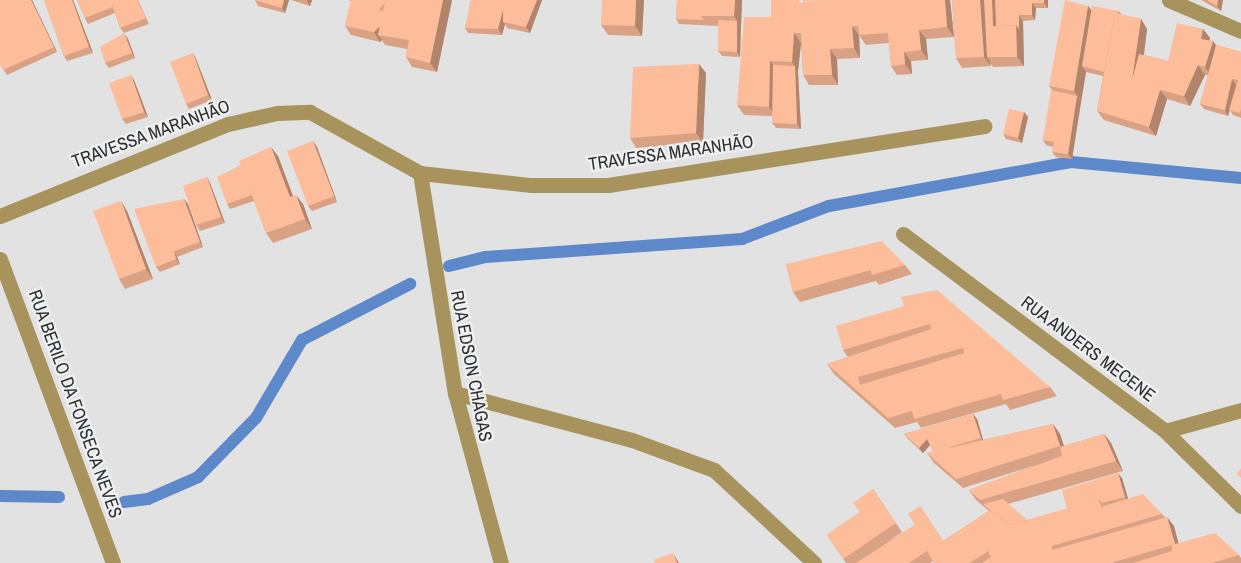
<!DOCTYPE html>
<html>
<head>
<meta charset="utf-8">
<style>
  body { margin:0 }
  #map { position:relative; width:1241px; height:563px; overflow:hidden; background:#e2e2e3; font-family:"Archivo Narrow",sans-serif }
  div>[style] { position:absolute }
  [style*='--x'] { left:calc(var(--x)*1px); top:calc(var(--y)*1px); width:calc(var(--w)*1px); rotate:calc(var(--a)*1deg) }
  .stream>* { height:12px; margin:-6px; padding:0 6px; transform-origin:6px; border-radius:6px; background:#5d88c9 }
  .minor>* { height:15px; margin:-7.5px; padding:0 7.5px; transform-origin:7.5px; border-radius:7.5px; background:#a8935d }
  .wall>* { inset:0; background:#daa284 }
  .shaded-wall>* { inset:0; background:#b1846c }
  .building>* { inset:0; background:#fdbc9a }
  span { translate:-50% -50%; white-space:nowrap; text-align:center; line-height:1.15; -webkit-text-stroke:4.5px #eff0f1; paint-order:stroke }
  .street-label { font-size:18px; color:#2e2e2f }
</style>
</head>
<body>
<div id="map">
  <div class="stream">
    <i style="--x:449;--y:266;--w:38;--a:-14"></i>
    <i style="--x:486;--y:257;--w:257;--a:-4"></i>
    <i style="--x:742;--y:239;--w:93;--a:-20.8"></i>
    <i style="--x:829;--y:206;--w:246;--a:-10.3"></i>
    <i style="--x:1071;--y:162;--w:171;--a:5.4"></i>
    <i style="--x:0;--y:496;--w:59;--a:1"></i>
    <i style="--x:124;--y:502;--w:24;--a:-7"></i>
    <i style="--x:148;--y:499;--w:55;--a:-23.7"></i>
    <i style="--x:198;--y:477;--w:83;--a:-45.5"></i>
    <i style="--x:256;--y:418;--w:91;--a:-59.5"></i>
    <i style="--x:302;--y:340;--w:122;--a:-27.4"></i>
  </div>
  <div class="minor">
    <i style="--x:1169;--y:0;--w:78;--a:23.3"></i>
    <i style="--x:420;--y:173;--w:223;--a:81"></i>
    <i style="--x:455;--y:393;--w:176;--a:74.9"></i>
    <i style="--x:0;--y:216;--w:246;--a:-22"></i>
    <i style="--x:228;--y:124;--w:50;--a:-12.7"></i>
    <i style="--x:277;--y:113;--w:33;--a:-2"></i>
    <i style="--x:310;--y:112;--w:126;--a:29"></i>
    <i style="--x:420;--y:173;--w:112;--a:6.2"></i>
    <i style="--x:531;--y:185;--w:77;--a:0"></i>
    <i style="--x:608;--y:185;--w:381;--a:-8.9"></i>
    <i style="--x:903;--y:234;--w:328;--a:36.9"></i>
    <i style="--x:1165;--y:431;--w:107;--a:44.6"></i>
    <i style="--x:0;--y:259;--w:324;--a:69.6"></i>
    <i style="--x:455;--y:393;--w:183;--a:14.9"></i>
    <i style="--x:632;--y:440;--w:87;--a:20.1"></i>
    <i style="--x:714;--y:470;--w:137;--a:42.9"></i>
    <i style="--x:1165;--y:431;--w:79;--a:-15.4"></i>
  </div>
  <div class="wall">
    <i style="clip-path:polygon(14px 0,15px 1px,18px 0,32px 0,57px 52px,7px 75px,0 64px)"></i>
    <i style="clip-path:polygon(44px 0,73px 0,93px 53px,67px 61px,64px 56px)"></i>
    <i style="clip-path:polygon(77px 0,138px 0,149px 24px,124px 33px,120px 28px,115px 13px,88px 24px,85px 18px)"></i>
    <i style="clip-path:polygon(255px 0,289px 0,285px 13px,258px 6px)"></i>
    <i style="clip-path:polygon(291px 0,312px 0,310px 6px)"></i>
    <i style="clip-path:polygon(348px 0,452px 0,437px 72px,412px 67px,406px 57px,407px 49px,385px 45px,382px 40px,380px 42px,351px 35px,345px 26px,351px 1px)"></i>
    <i style="clip-path:polygon(471px 0,542px 0,530px 33px,507px 28px,505px 24px,502px 35px,468px 33px,465px 28px)"></i>
    <i style="clip-path:polygon(644px 0,642px 36px,608px 35px,601px 25px)"></i>
    <i style="clip-path:polygon(677px 0,742px 0,740px 57px,722px 56px,718px 51px,718px 26px,679px 24px,676px 19px)"></i>
    <i style="clip-path:polygon(950px 0,954px 37px,926px 39px,928px 60px,911px 61px,912px 74px,897px 75px,891px 66px,889px 43px,866px 45px,859px 35px,860px 58px,837px 59px,838px 85px,809px 85px,803px 75px,801px 43px,798px 72px,801px 129px,776px 128px,772px 123px,772px 116px,744px 115px,737px 105px,771px 17px)"></i>
    <i style="clip-path:polygon(952px 0,1048px 0,1048px 8px,1036px 8px,1035px 20px,1023px 21px,1024px 66px,993px 67px,990px 62px,991px 66px,962px 68px,956px 58px)"></i>
    <i style="clip-path:polygon(1201px 0,1223px 0,1221px 11px)"></i>
    <i style="clip-path:polygon(1088px 6px,1092px 10px,1119px 11px,1122px 15px,1141px 19px,1147px 29px,1144px 55px,1168px 61px,1203px 29px,1210px 38px,1209px 40px,1213px 41px,1216px 45px,1241px 52px,1241px 118px,1233px 115px,1230px 110px,1228px 116px,1204px 109px,1200px 104px,1208px 75px,1205px 75px,1190px 106px,1167px 99px,1156px 136px,1104px 120px,1097px 111px,1103px 76px,1086px 72px,1072px 159px,1056px 157px,1052px 152px,1053px 147px,1046px 145px,1043px 140px,1052px 90px,1049px 86px)"></i>
    <i style="clip-path:polygon(128px 39px,135px 58px,109px 68px,105px 63px)"></i>
    <i style="clip-path:polygon(193px 53px,196px 59px,212px 100px,189px 109px,186px 104px)"></i>
    <i style="clip-path:polygon(706px 73px,703px 142px,636px 148px,630px 138px)"></i>
    <i style="clip-path:polygon(134px 80px,148px 117px,126px 124px,122px 119px)"></i>
    <i style="clip-path:polygon(1024px 112px,1028px 117px,1022px 143px,1006px 139px,1003px 134px)"></i>
    <i style="clip-path:polygon(313px 141px,317px 147px,337px 202px,312px 211px,308px 206px)"></i>
    <i style="clip-path:polygon(278px 156px,293px 196px,303px 204px,312px 229px,273px 243px,266px 233px,254px 201px,230px 209px,227px 204px)"></i>
    <i style="clip-path:polygon(207px 177px,210px 183px,225px 223px,200px 231px,196px 225px)"></i>
    <i style="clip-path:polygon(184px 199px,188px 204px,203px 247px,177px 257px,180px 264px,160px 272px,156px 267px)"></i>
    <i style="clip-path:polygon(127px 211px,153px 279px,125px 289px,119px 279px)"></i>
    <i style="clip-path:polygon(786px 264px,905px 265px,912px 274px,879px 285px,876px 281px,800px 302px,793px 292px)"></i>
    <i style="clip-path:polygon(904px 306px,1050px 387px,1057px 396px,1010px 410px,1006px 404px,921px 428px,917px 422px,895px 428px,834px 374px,827px 364px,848px 357px,843px 350px)"></i>
    <i style="clip-path:polygon(973px 414px,977px 419px,983px 440px,1053px 424px,1060px 434px,1064px 446px,1104px 434px,1111px 443px,1123px 471px,1008px 504px,1027px 520px,1067px 509px,1122px 478px,1128px 499px,1162px 514px,1174px 526px,1178px 543px,1239px 555px,1241px 558px,1241px 563px,934px 563px,933px 561px,930px 563px,846px 563px,827px 535px,860px 512px,873px 489px,902px 532px,886px 543px,915px 525px,920px 506px,943px 541px,989px 511px,976px 500px,969px 490px,1040px 464px,963px 488px,934px 463px,927px 453px,933px 452px,930px 445px,923px 453px,908px 439px,904px 434px)"></i>
  </div>
  <div class="shaded-wall">
    <i style="clip-path:polygon(31px 0,32px 0,57px 52px,54px 47px)"></i>
    <i style="clip-path:polygon(72px 0,73px 0,93px 53px,89px 47px)"></i>
    <i style="clip-path:polygon(284px 0,289px 0,285px 13px,282px 8px)"></i>
    <i style="clip-path:polygon(307px 0,312px 0,310px 6px,307px 1px)"></i>
    <i style="clip-path:polygon(443px 0,452px 0,437px 72px,430px 63px)"></i>
    <i style="clip-path:polygon(537px 0,542px 0,530px 33px,526px 27px)"></i>
    <i style="clip-path:polygon(636px 0,644px 0,642px 36px,635px 26px)"></i>
    <i style="clip-path:polygon(735px 0,742px 0,741px 26px,734px 16px)"></i>
    <i style="clip-path:polygon(945px 0,950px 0,954px 37px,947px 27px)"></i>
    <i style="clip-path:polygon(980px 0,986px 0,987px 57px,990px 62px,991px 66px,984px 57px)"></i>
    <i style="clip-path:polygon(992px 0,999px 0,999px 30px,993px 26px)"></i>
    <i style="clip-path:polygon(1044px 0,1048px 0,1048px 8px,1044px 3px)"></i>
    <i style="clip-path:polygon(1218px 0,1223px 0,1221px 11px,1217px 6px)"></i>
    <i style="clip-path:polygon(1032px 3px,1036px 8px,1035px 20px,1032px 15px)"></i>
    <i style="clip-path:polygon(1088px 6px,1095px 16px,1082px 66px,1086px 72px,1081px 101px,1074px 91px)"></i>
    <i style="clip-path:polygon(503px 10px,503px 22px,505px 24px,502px 35px,498px 29px)"></i>
    <i style="clip-path:polygon(1019px 15px,1023px 21px,1024px 66px,1017px 57px,1016px 25px)"></i>
    <i style="clip-path:polygon(1141px 19px,1147px 29px,1139px 90px,1132px 80px)"></i>
    <i style="clip-path:polygon(737px 21px,741px 26px,740px 57px,737px 52px)"></i>
    <i style="clip-path:polygon(380px 26px,378px 35px,382px 40px,380px 42px,374px 32px)"></i>
    <i style="clip-path:polygon(852px 26px,859px 35px,860px 58px,854px 48px)"></i>
    <i style="clip-path:polygon(1203px 29px,1210px 38px,1208px 48px,1201px 39px)"></i>
    <i style="clip-path:polygon(919px 30px,926px 39px,928px 60px,921px 50px)"></i>
    <i style="clip-path:polygon(124px 33px,128px 39px,135px 58px,132px 53px)"></i>
    <i style="clip-path:polygon(794px 33px,801px 43px,798px 72px,801px 129px,797px 124px,795px 66px,792px 62px)"></i>
    <i style="clip-path:polygon(1213px 41px,1219px 50px,1212px 76px,1205px 67px)"></i>
    <i style="clip-path:polygon(830px 49px,837px 59px,838px 85px,832px 75px)"></i>
    <i style="clip-path:polygon(904px 52px,911px 61px,912px 74px,905px 64px)"></i>
    <i style="clip-path:polygon(193px 53px,196px 59px,212px 100px,208px 95px)"></i>
    <i style="clip-path:polygon(770px 61px,777px 70px,776px 116px,769px 107px)"></i>
    <i style="clip-path:polygon(699px 64px,706px 73px,703px 142px,696px 133px)"></i>
    <i style="clip-path:polygon(1198px 65px,1205px 75px,1190px 106px,1184px 96px)"></i>
    <i style="clip-path:polygon(131px 75px,134px 80px,148px 117px,144px 112px)"></i>
    <i style="clip-path:polygon(1232px 79px,1236px 85px,1228px 116px,1225px 110px)"></i>
    <i style="clip-path:polygon(1160px 90px,1167px 99px,1156px 136px,1149px 127px)"></i>
    <i style="clip-path:polygon(1077px 96px,1081px 101px,1072px 159px,1068px 154px)"></i>
    <i style="clip-path:polygon(1024px 112px,1028px 117px,1022px 143px,1018px 138px)"></i>
    <i style="clip-path:polygon(313px 141px,317px 147px,337px 202px,334px 196px)"></i>
    <i style="clip-path:polygon(271px 147px,278px 156px,297px 207px,290px 197px)"></i>
    <i style="clip-path:polygon(207px 177px,210px 183px,225px 223px,221px 217px)"></i>
    <i style="clip-path:polygon(296px 195px,303px 204px,312px 229px,305px 219px)"></i>
    <i style="clip-path:polygon(184px 199px,188px 204px,203px 247px,200px 242px)"></i>
    <i style="clip-path:polygon(121px 201px,127px 211px,153px 279px,146px 269px)"></i>
    <i style="clip-path:polygon(174px 251px,177px 257px,180px 264px,176px 259px)"></i>
    <i style="clip-path:polygon(973px 414px,977px 419px,984px 443px,981px 438px)"></i>
    <i style="clip-path:polygon(1053px 424px,1060px 434px,1067px 456px,1060px 446px)"></i>
    <i style="clip-path:polygon(1104px 434px,1111px 443px,1123px 471px,1116px 461px)"></i>
    <i style="clip-path:polygon(927px 439px,931px 444px,923px 453px,919px 448px)"></i>
    <i style="clip-path:polygon(1118px 473px,1122px 478px,1129px 502px,1125px 497px)"></i>
    <i style="clip-path:polygon(1167px 517px,1174px 526px,1181px 553px,1175px 544px)"></i>
    <i style="clip-path:polygon(673px 553px,679px 563px,680px 563px,677px 563px)"></i>
  </div>
  <div class="building">
    <i style="clip-path:polygon(0 0,13px 0,14px 2px,18px 0,31px 0,54px 47px,3px 70px,0 64px)"></i>
    <i style="clip-path:polygon(44px 0,72px 0,89px 47px,64px 56px)"></i>
    <i style="clip-path:polygon(77px 0,137px 0,146px 18px,120px 28px,113px 7px,85px 18px)"></i>
    <i style="clip-path:polygon(255px 0,284px 0,282px 8px)"></i>
    <i style="clip-path:polygon(evenodd,351px 0,443px 0,430px 63px,406px 57px,409px 40px,378px 35px,380px 26px,374px 32px,345px 26px,351px 0,385px 2px,383px 11px,379px 10px,385px 2px)"></i>
    <i style="clip-path:polygon(471px 0,537px 0,526px 27px,503px 22px,503px 10px,498px 29px,465px 28px)"></i>
    <i style="clip-path:polygon(602px 0,636px 0,635px 26px,601px 25px)"></i>
    <i style="clip-path:polygon(677px 0,701px 0,701px 16px,704px 20px,676px 19px)"></i>
    <i style="clip-path:polygon(701px 0,735px 0,734px 16px,701px 16px)"></i>
    <i style="clip-path:polygon(771px 0,799px 0,800px 3px,825px 0,945px 0,947px 27px,919px 30px,921px 50px,904px 52px,905px 64px,891px 66px,888px 33px,859px 35px,858px 26px,852px 26px,854px 48px,830px 49px,832px 75px,803px 75px,801px 33px,794px 33px,792px 62px,770px 61px,769px 107px,737px 105px,744px 17px,771px 17px)"></i>
    <i style="clip-path:polygon(803px 0,825px 0,803px 2px)"></i>
    <i style="clip-path:polygon(952px 0,980px 0,984px 57px,956px 58px)"></i>
    <i style="clip-path:polygon(984px 0,992px 0,993px 26px,1016px 25px,1017px 57px,987px 57px)"></i>
    <i style="clip-path:polygon(995px 0,1044px 0,1044px 3px,1032px 3px,1032px 15px,1019px 15px,1019px 29px,1016px 25px,996px 26px)"></i>
    <i style="clip-path:polygon(1065px 0,1088px 6px,1074px 91px,1049px 86px)"></i>
    <i style="clip-path:polygon(1207px 0,1218px 0,1217px 6px)"></i>
    <i style="clip-path:polygon(1092px 6px,1119px 11px,1118px 14px,1115px 13px,1104px 72px,1082px 66px)"></i>
    <i style="clip-path:polygon(1115px 13px,1141px 19px,1132px 80px,1139px 54px,1168px 61px,1177px 23px,1203px 29px,1201px 39px,1213px 41px,1205px 67px,1198px 65px,1184px 96px,1160px 90px,1149px 127px,1097px 111px)"></i>
    <i style="clip-path:polygon(718px 20px,737px 21px,737px 52px,718px 51px)"></i>
    <i style="clip-path:polygon(124px 33px,132px 53px,105px 63px,100px 47px)"></i>
    <i style="clip-path:polygon(1216px 45px,1241px 52px,1241px 109px,1240px 113px,1229px 110px,1238px 80px,1232px 79px,1225px 110px,1200px 104px)"></i>
    <i style="clip-path:polygon(193px 53px,208px 95px,186px 104px,170px 62px)"></i>
    <i style="clip-path:polygon(699px 64px,696px 133px,630px 138px,633px 67px)"></i>
    <i style="clip-path:polygon(773px 65px,795px 66px,797px 124px,772px 123px)"></i>
    <i style="clip-path:polygon(131px 75px,144px 112px,122px 119px,109px 83px)"></i>
    <i style="clip-path:polygon(1051px 90px,1077px 96px,1068px 154px,1052px 152px,1054px 142px,1043px 140px)"></i>
    <i style="clip-path:polygon(1009px 109px,1024px 112px,1018px 138px,1003px 134px)"></i>
    <i style="clip-path:polygon(313px 141px,334px 196px,308px 206px,287px 151px)"></i>
    <i style="clip-path:polygon(271px 147px,290px 197px,296px 195px,305px 219px,266px 233px,239px 161px)"></i>
    <i style="clip-path:polygon(241px 165px,252px 195px,227px 204px,217px 177px)"></i>
    <i style="clip-path:polygon(207px 177px,221px 217px,196px 225px,183px 186px)"></i>
    <i style="clip-path:polygon(184px 199px,200px 242px,174px 251px,176px 259px,156px 267px,134px 209px)"></i>
    <i style="clip-path:polygon(121px 201px,146px 269px,119px 279px,93px 211px)"></i>
    <i style="clip-path:polygon(882px 241px,905px 265px,872px 275px,871px 270px,793px 292px,786px 264px)"></i>
    <i style="clip-path:polygon(evenodd,937px 290px,1050px 387px,1003px 400px,1001px 394px,914px 419px,912px 411px,888px 418px,827px 364px,931px 329px,930px 324px,843px 350px,836px 326px,904px 306px,901px 297px,937px 290px,963px 348px,964px 353px,860px 385px,858px 377px,963px 348px)"></i>
    <i style="clip-path:polygon(973px 414px,981px 438px,950px 447px,950px 448px,933px 452px,927px 439px,919px 448px,904px 434px)"></i>
    <i style="clip-path:polygon(1053px 424px,1060px 446px,956px 479px,927px 453px)"></i>
    <i style="clip-path:polygon(1104px 434px,1116px 461px,980px 500px,969px 490px,1062px 456px,1060px 447px)"></i>
    <i style="clip-path:polygon(1241px 468px,1241px 478px,1237px 474px)"></i>
    <i style="clip-path:polygon(1118px 473px,1125px 497px,1102px 503px,1099px 499px,1067px 509px,1062px 490px)"></i>
    <i style="clip-path:polygon(873px 489px,896px 523px,843px 559px,827px 535px,860px 512px,853px 503px)"></i>
    <i style="clip-path:polygon(1143px 494px,1162px 514px,1052px 546px,1052px 550px,1167px 517px,1175px 544px,1215px 533px,1239px 555px,1212px 563px,1133px 563px,1172px 551px,1172px 545px,1114px 562px,1114px 563px,982px 563px,991px 557px,988px 551px,970px 563px,934px 563px,927px 551px,909px 563px,856px 563px,915px 525px,908px 514px,920px 506px,943px 541px,991px 510px,1010px 525px,1099px 499px,1101px 507px)"></i>
    <i style="clip-path:polygon(1003px 499px,1027px 520px,1010px 525px,991px 510px,990px 510px,983px 504px)"></i>
    <i style="clip-path:polygon(673px 553px,677px 563px,655px 563px,654px 560px)"></i>
  </div>
  <div class="street-label">
    <span style="left:151px;top:134px;rotate:-20deg">TRAVESSA MARANHÃO</span>
    <span style="left:671px;top:153px;rotate:-8deg">TRAVESSA MARANHÃO</span>
    <span style="left:1088px;top:349px;rotate:37deg">RUA ANDERS MECENE</span>
    <span style="left:471px;top:366px;rotate:79deg">RUA EDSON CHAGAS</span>
    <span style="left:75px;top:404px;rotate:70deg">RUA BERILO DA FONSECA NEVES</span>
  </div>
</div>
</body>
</html>
